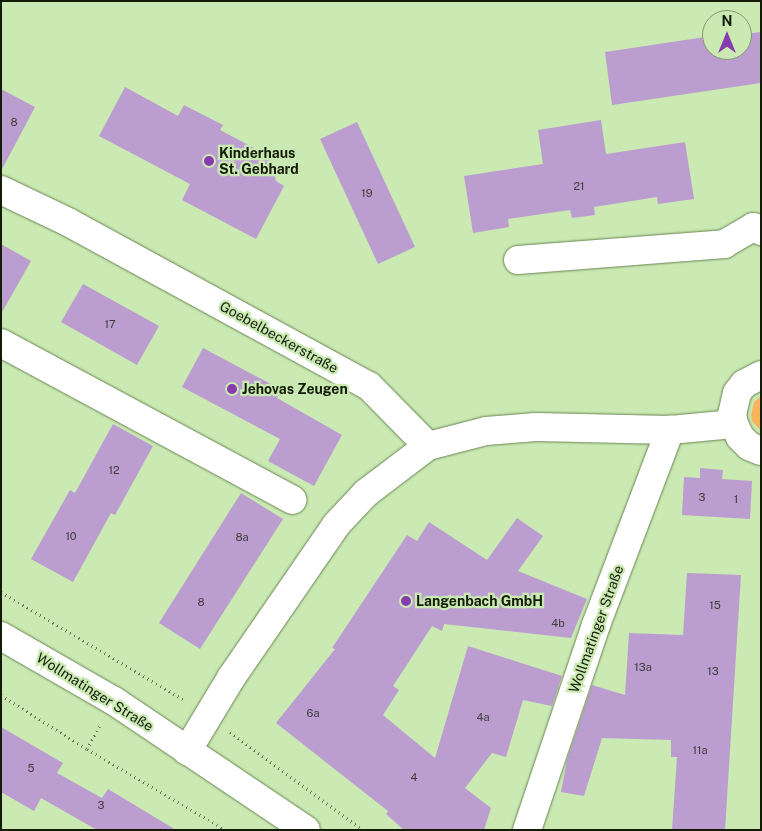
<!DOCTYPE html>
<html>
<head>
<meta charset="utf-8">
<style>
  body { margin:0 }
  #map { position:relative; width:762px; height:831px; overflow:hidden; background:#cae9b3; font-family:"Public Sans",sans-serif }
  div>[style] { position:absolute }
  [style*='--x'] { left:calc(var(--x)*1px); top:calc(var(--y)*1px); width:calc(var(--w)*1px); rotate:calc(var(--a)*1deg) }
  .green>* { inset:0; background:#f7b45b }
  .building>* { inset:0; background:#bc9dd0 }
  .path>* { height:3px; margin-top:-1.5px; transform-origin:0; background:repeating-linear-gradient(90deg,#657955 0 1px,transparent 0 5px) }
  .roads { filter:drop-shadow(0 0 1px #6a8553) drop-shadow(0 0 1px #6a8553) }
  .minor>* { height:28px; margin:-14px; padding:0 14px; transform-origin:14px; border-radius:14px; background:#fff }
  .major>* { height:28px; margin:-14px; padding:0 14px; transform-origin:14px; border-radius:14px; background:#fff }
  .dots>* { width:14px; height:14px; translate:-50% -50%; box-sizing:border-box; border:2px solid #cae9b3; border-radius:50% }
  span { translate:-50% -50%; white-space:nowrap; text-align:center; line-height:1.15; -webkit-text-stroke:4.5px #cae9b3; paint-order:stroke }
  .number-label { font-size:11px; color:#3c3c3a }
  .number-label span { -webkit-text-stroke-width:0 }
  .poi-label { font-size:14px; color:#121c08; font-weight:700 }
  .left { translate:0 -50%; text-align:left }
  .street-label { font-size:14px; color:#121c08 }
  .frame { position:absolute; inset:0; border:2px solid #121c08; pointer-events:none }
  .north { position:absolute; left:702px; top:10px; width:50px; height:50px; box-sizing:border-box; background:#cae9b3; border:1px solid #80976f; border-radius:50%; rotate:0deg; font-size:14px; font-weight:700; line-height:20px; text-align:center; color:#121c08 }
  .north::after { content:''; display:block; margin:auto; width:18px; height:22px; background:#863cae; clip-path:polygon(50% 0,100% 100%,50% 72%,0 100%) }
</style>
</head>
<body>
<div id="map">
  <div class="green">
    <i style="clip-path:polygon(761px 396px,761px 431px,752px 421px,751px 415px,754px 402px)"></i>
  </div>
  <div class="building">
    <i style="clip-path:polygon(742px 31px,743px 34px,761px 32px,761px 83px,612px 105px,605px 52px,712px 36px,712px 50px,742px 50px)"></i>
    <i style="clip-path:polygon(125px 87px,178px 116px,184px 105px,223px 125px,220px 130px,269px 156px,276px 181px,284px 186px,256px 239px,182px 200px,190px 184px,99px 136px)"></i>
    <i style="clip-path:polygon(1px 89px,35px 107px,1px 171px)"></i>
    <i style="clip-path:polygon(601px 120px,606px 154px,685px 142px,694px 199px,658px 204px,657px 197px,594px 207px,595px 215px,572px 218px,570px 210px,508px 219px,509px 227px,473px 233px,464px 176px,543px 164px,538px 130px)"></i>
    <i style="clip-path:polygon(357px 122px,415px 247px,378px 264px,320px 139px)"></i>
    <i style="clip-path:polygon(1px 244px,31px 261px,1px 314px)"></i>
    <i style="clip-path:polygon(83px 284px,159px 326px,137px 365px,61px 322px)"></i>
    <i style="clip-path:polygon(203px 348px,282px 390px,277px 398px,342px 435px,314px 486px,268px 461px,280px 439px,182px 387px)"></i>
    <i style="clip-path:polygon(113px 424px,153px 446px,115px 515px,111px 513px,73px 582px,31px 559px,70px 490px,75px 493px)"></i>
    <i style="clip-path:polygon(700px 468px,723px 470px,722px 479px,752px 481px,750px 519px,682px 515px,684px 477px,700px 478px)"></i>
    <i style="clip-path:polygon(241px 493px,283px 519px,200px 649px,159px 623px)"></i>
    <i style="clip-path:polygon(517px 518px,543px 536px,518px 571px,587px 599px,571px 638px,444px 624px,442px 631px,432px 626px,393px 686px,399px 690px,383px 715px,435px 758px,468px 646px,562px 676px,552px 706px,523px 700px,506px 757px,492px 753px,465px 788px,491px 808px,484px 830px,404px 830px,386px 814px,388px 811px,276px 723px,335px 649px,332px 648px,407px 535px,417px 541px,429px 522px,487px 560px)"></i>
    <i style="clip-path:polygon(687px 573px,741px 575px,725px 830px,672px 830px,677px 757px,671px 757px,671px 740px,602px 738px,584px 796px,561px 792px,567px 760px,592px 685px,625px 695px,629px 633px,683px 635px)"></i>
    <i style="clip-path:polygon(1px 727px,63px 763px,57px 773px,102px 798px,108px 789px,176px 830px,97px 830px,41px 798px,34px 811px,1px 792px)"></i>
  </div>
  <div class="path">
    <i style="--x:1;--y:592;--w:212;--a:30.5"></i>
    <i style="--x:1;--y:695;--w:102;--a:32.1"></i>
    <i style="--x:87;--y:749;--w:161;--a:30.2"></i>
    <i style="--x:230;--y:732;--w:165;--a:36.4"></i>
    <i style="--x:87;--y:749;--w:26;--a:-61"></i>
  </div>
  <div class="roads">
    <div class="minor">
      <i style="--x:1;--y:190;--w:74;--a:25.5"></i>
      <i style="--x:68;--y:222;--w:343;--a:28.6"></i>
      <i style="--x:369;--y:386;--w:84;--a:45.5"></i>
      <i style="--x:518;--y:260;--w:207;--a:-4.4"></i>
      <i style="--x:724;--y:244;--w:34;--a:-30"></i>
      <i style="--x:753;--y:227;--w:9;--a:27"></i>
      <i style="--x:1;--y:343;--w:331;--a:28.3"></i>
      <i style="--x:761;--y:375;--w:19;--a:152"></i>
      <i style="--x:744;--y:384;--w:11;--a:128"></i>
      <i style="--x:737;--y:393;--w:22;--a:103"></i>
      <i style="--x:732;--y:414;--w:10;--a:79"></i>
      <i style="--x:734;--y:424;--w:14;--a:65"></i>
      <i style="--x:740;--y:437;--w:13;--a:45"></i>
      <i style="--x:749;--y:446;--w:13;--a:23"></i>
      <i style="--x:187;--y:751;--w:85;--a:-58.9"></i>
      <i style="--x:231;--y:678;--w:186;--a:-55.5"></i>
      <i style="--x:336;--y:525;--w:44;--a:-46.8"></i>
      <i style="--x:366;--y:493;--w:78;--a:-37.2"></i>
      <i style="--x:428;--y:446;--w:60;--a:-14.5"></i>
      <i style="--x:486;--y:431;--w:50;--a:-4.6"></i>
      <i style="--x:536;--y:427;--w:134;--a:1.3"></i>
      <i style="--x:670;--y:430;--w:64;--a:-5.4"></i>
      <i style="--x:527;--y:830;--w:216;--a:-71.4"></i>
      <i style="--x:596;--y:625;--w:209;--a:-69.2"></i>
    </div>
    <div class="major">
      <i style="--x:1;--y:636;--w:130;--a:29.9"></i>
      <i style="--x:114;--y:701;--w:231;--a:33.9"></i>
    </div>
  </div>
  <div class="dots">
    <i style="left:209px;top:161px;background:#863cae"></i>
    <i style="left:232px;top:389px;background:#863cae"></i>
    <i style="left:406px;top:601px;background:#863cae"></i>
  </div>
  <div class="number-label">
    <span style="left:14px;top:122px">8</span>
    <span style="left:579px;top:186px">21</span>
    <span style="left:367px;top:193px">19</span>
    <span style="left:110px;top:324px">17</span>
    <span style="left:114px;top:470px">12</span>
    <span style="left:702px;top:497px">3</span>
    <span style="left:736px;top:499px">1</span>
    <span style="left:71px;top:536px">10</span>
    <span style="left:242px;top:537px">8a</span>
    <span style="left:201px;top:602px">8</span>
    <span style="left:715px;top:605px">15</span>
    <span style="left:558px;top:623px">4b</span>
    <span style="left:643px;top:667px">13a</span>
    <span style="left:713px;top:671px">13</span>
    <span style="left:313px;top:713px">6a</span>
    <span style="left:483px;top:717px">4a</span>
    <span style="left:700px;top:750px">11a</span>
    <span style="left:31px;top:768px">5</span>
    <span style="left:414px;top:777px">4</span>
    <span style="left:101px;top:805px">3</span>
  </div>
  <div class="poi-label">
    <span class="left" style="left:219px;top:161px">Kinderhaus<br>St. Gebhard</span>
    <span class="left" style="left:242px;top:389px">Jehovas Zeugen</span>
    <span class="left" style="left:416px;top:601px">Langenbach GmbH</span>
  </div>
  <div class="street-label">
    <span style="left:279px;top:337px;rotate:29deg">Goebelbeckerstraße</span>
    <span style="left:596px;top:629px;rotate:-70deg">Wollmatinger Straße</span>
    <span style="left:95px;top:692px;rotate:32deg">Wollmatinger Straße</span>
  </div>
  <div class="frame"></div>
  <div class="north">N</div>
</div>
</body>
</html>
